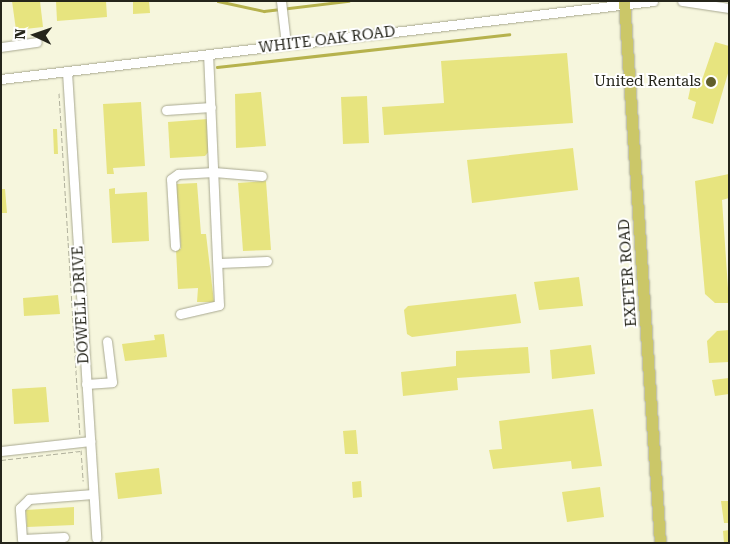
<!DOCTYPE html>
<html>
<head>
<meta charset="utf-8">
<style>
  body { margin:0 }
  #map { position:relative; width:730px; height:544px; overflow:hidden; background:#f6f6dd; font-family:"Roboto Serif",serif }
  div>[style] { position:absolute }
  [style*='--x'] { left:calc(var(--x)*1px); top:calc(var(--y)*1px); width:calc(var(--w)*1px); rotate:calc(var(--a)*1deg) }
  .stream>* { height:2.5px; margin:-1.25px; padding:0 1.25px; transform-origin:1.25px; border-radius:1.25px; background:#b6b24d }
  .building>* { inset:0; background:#e7e47f }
  .path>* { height:1px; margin-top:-0.5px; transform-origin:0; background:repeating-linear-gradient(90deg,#afaf9b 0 5px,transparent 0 7.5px) }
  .roads { filter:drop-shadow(0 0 1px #a8a890) drop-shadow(0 0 1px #a8a890) }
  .minor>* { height:9px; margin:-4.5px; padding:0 4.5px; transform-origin:4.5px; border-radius:4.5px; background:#fff }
  .major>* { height:11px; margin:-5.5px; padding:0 5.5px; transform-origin:5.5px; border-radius:5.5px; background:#cbc768 }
  .dots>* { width:14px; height:14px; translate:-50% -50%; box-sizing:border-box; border:2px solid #fff; border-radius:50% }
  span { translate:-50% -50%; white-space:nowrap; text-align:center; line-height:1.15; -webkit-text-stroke:4px #fff; paint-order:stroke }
  .street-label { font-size:15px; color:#25251b }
  .poi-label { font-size:15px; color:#25251b }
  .right { translate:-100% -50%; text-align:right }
  .frame { position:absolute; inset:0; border:2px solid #25251b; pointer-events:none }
  .north { position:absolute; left:10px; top:10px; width:50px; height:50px; -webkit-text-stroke:4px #fff; paint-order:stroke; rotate:273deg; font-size:14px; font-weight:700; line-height:20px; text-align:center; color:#25251b }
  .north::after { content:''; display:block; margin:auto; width:18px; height:22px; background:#25251b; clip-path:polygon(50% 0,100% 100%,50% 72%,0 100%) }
</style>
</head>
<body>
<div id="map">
  <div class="stream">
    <i style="--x:218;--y:1;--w:47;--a:12.3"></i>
    <i style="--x:264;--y:11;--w:85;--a:-6.8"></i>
    <i style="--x:217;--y:67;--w:294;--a:-6.4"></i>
  </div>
  <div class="building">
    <i style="clip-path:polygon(12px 1px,40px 1px,43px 27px,16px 30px)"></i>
    <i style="clip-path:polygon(56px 1px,106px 1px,107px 17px,57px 21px)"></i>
    <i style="clip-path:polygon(133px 1px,149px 1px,150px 13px,133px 14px)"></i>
    <i style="clip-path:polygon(715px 42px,729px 46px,729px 70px,713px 124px,692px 118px,696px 102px,688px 99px,691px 85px,702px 80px)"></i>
    <i style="clip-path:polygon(567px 53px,573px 123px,384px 135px,382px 107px,444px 103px,441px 61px)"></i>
    <i style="clip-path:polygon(261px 92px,266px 146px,236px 148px,235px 94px)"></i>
    <i style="clip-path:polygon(367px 96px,369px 143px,343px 144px,341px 97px)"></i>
    <i style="clip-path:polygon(141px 102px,145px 166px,113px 168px,114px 174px,107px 174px,103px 104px)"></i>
    <i style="clip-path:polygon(208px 119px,210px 150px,205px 156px,170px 158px,168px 122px)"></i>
    <i style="clip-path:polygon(53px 129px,57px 129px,58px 154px,54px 154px)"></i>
    <i style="clip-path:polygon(573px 148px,578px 190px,472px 203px,467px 160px)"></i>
    <i style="clip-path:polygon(729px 174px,729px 198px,722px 200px,729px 303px,715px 303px,705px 294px,695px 181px)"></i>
    <i style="clip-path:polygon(266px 181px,271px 250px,243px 251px,238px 183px)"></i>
    <i style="clip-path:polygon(197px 183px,201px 234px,206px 234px,214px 302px,197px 302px,198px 288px,178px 289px,176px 249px,181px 249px,176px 184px)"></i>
    <i style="clip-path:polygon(115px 188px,115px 194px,147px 192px,149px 241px,112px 243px,109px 189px)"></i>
    <i style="clip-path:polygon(1px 189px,5px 189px,7px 213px,1px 213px)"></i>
    <i style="clip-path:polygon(579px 277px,583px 306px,539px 310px,534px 282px)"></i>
    <i style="clip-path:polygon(516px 294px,521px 323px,412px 337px,407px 334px,404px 310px,408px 306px)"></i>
    <i style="clip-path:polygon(58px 295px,60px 314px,24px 316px,23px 298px)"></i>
    <i style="clip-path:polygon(729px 330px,729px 362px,709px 363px,707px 341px,717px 331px)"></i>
    <i style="clip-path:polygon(164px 334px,167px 357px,125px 361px,122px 344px,155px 340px,154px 335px)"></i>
    <i style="clip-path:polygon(591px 345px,595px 374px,552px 379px,550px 350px)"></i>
    <i style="clip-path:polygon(528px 347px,530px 373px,457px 378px,458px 390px,403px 396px,401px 372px,456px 366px,456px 351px)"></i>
    <i style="clip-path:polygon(729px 378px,729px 394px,715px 396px,712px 380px)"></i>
    <i style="clip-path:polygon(46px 387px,49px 422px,14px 424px,12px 389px)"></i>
    <i style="clip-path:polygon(593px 409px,602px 466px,572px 469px,571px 461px,493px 469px,489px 450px,502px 449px,499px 421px)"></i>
    <i style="clip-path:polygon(356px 430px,358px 454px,345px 454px,343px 431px)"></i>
    <i style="clip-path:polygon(159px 468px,162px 494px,118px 499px,115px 473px)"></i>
    <i style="clip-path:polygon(361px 481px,362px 497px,353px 498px,352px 482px)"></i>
    <i style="clip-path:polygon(600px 487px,604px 517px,567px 522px,562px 492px)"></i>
    <i style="clip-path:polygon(721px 501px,729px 501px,729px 523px,724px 523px)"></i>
    <i style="clip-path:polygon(74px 507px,74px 525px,27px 527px,26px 510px)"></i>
    <i style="clip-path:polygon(729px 530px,729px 543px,724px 543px,723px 531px)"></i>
  </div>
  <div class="path">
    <i style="--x:59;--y:93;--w:342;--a:86.5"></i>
    <i style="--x:81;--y:450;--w:31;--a:86"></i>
    <i style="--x:1;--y:460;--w:80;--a:-6.5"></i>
  </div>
  <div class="roads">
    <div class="minor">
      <i style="--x:281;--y:1;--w:43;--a:83.4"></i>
      <i style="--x:682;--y:1;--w:48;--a:8.5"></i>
      <i style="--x:1;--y:47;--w:36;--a:-8"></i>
      <i style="--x:67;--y:72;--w:467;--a:86.4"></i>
      <i style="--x:1;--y:79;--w:657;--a:-6.82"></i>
      <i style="--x:166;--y:110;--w:45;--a:-3.8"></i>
      <i style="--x:175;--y:246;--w:67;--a:-93.4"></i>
      <i style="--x:171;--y:179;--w:9;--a:-36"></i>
      <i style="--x:178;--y:174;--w:36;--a:-3"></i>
      <i style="--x:214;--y:172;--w:48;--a:4.8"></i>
      <i style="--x:219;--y:263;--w:48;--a:-2.4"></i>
      <i style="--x:180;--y:314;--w:40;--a:-13"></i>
      <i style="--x:219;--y:305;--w:251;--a:-92.5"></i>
      <i style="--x:86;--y:384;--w:26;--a:-4"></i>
      <i style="--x:112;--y:382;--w:41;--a:-97"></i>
      <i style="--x:1;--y:451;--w:90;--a:-6.4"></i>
      <i style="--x:64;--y:537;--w:42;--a:177.3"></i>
      <i style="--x:22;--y:539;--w:31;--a:-94"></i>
      <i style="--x:20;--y:508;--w:13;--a:-45"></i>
      <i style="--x:29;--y:499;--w:64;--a:-4.5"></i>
    </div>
    <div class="major">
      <i style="--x:624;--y:1;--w:543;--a:86.2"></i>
    </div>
  </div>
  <div class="dots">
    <i style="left:711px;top:82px;background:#605e2b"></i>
  </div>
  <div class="street-label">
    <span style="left:327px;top:40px;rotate:-7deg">WHITE OAK ROAD</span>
    <span style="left:628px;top:273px;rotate:-94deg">EXETER ROAD</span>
    <span style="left:81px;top:305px;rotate:-93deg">DOWELL DRIVE</span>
  </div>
  <div class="poi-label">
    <span class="right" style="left:701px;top:82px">United Rentals</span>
  </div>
  <div class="frame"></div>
  <div class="north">N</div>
</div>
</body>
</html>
